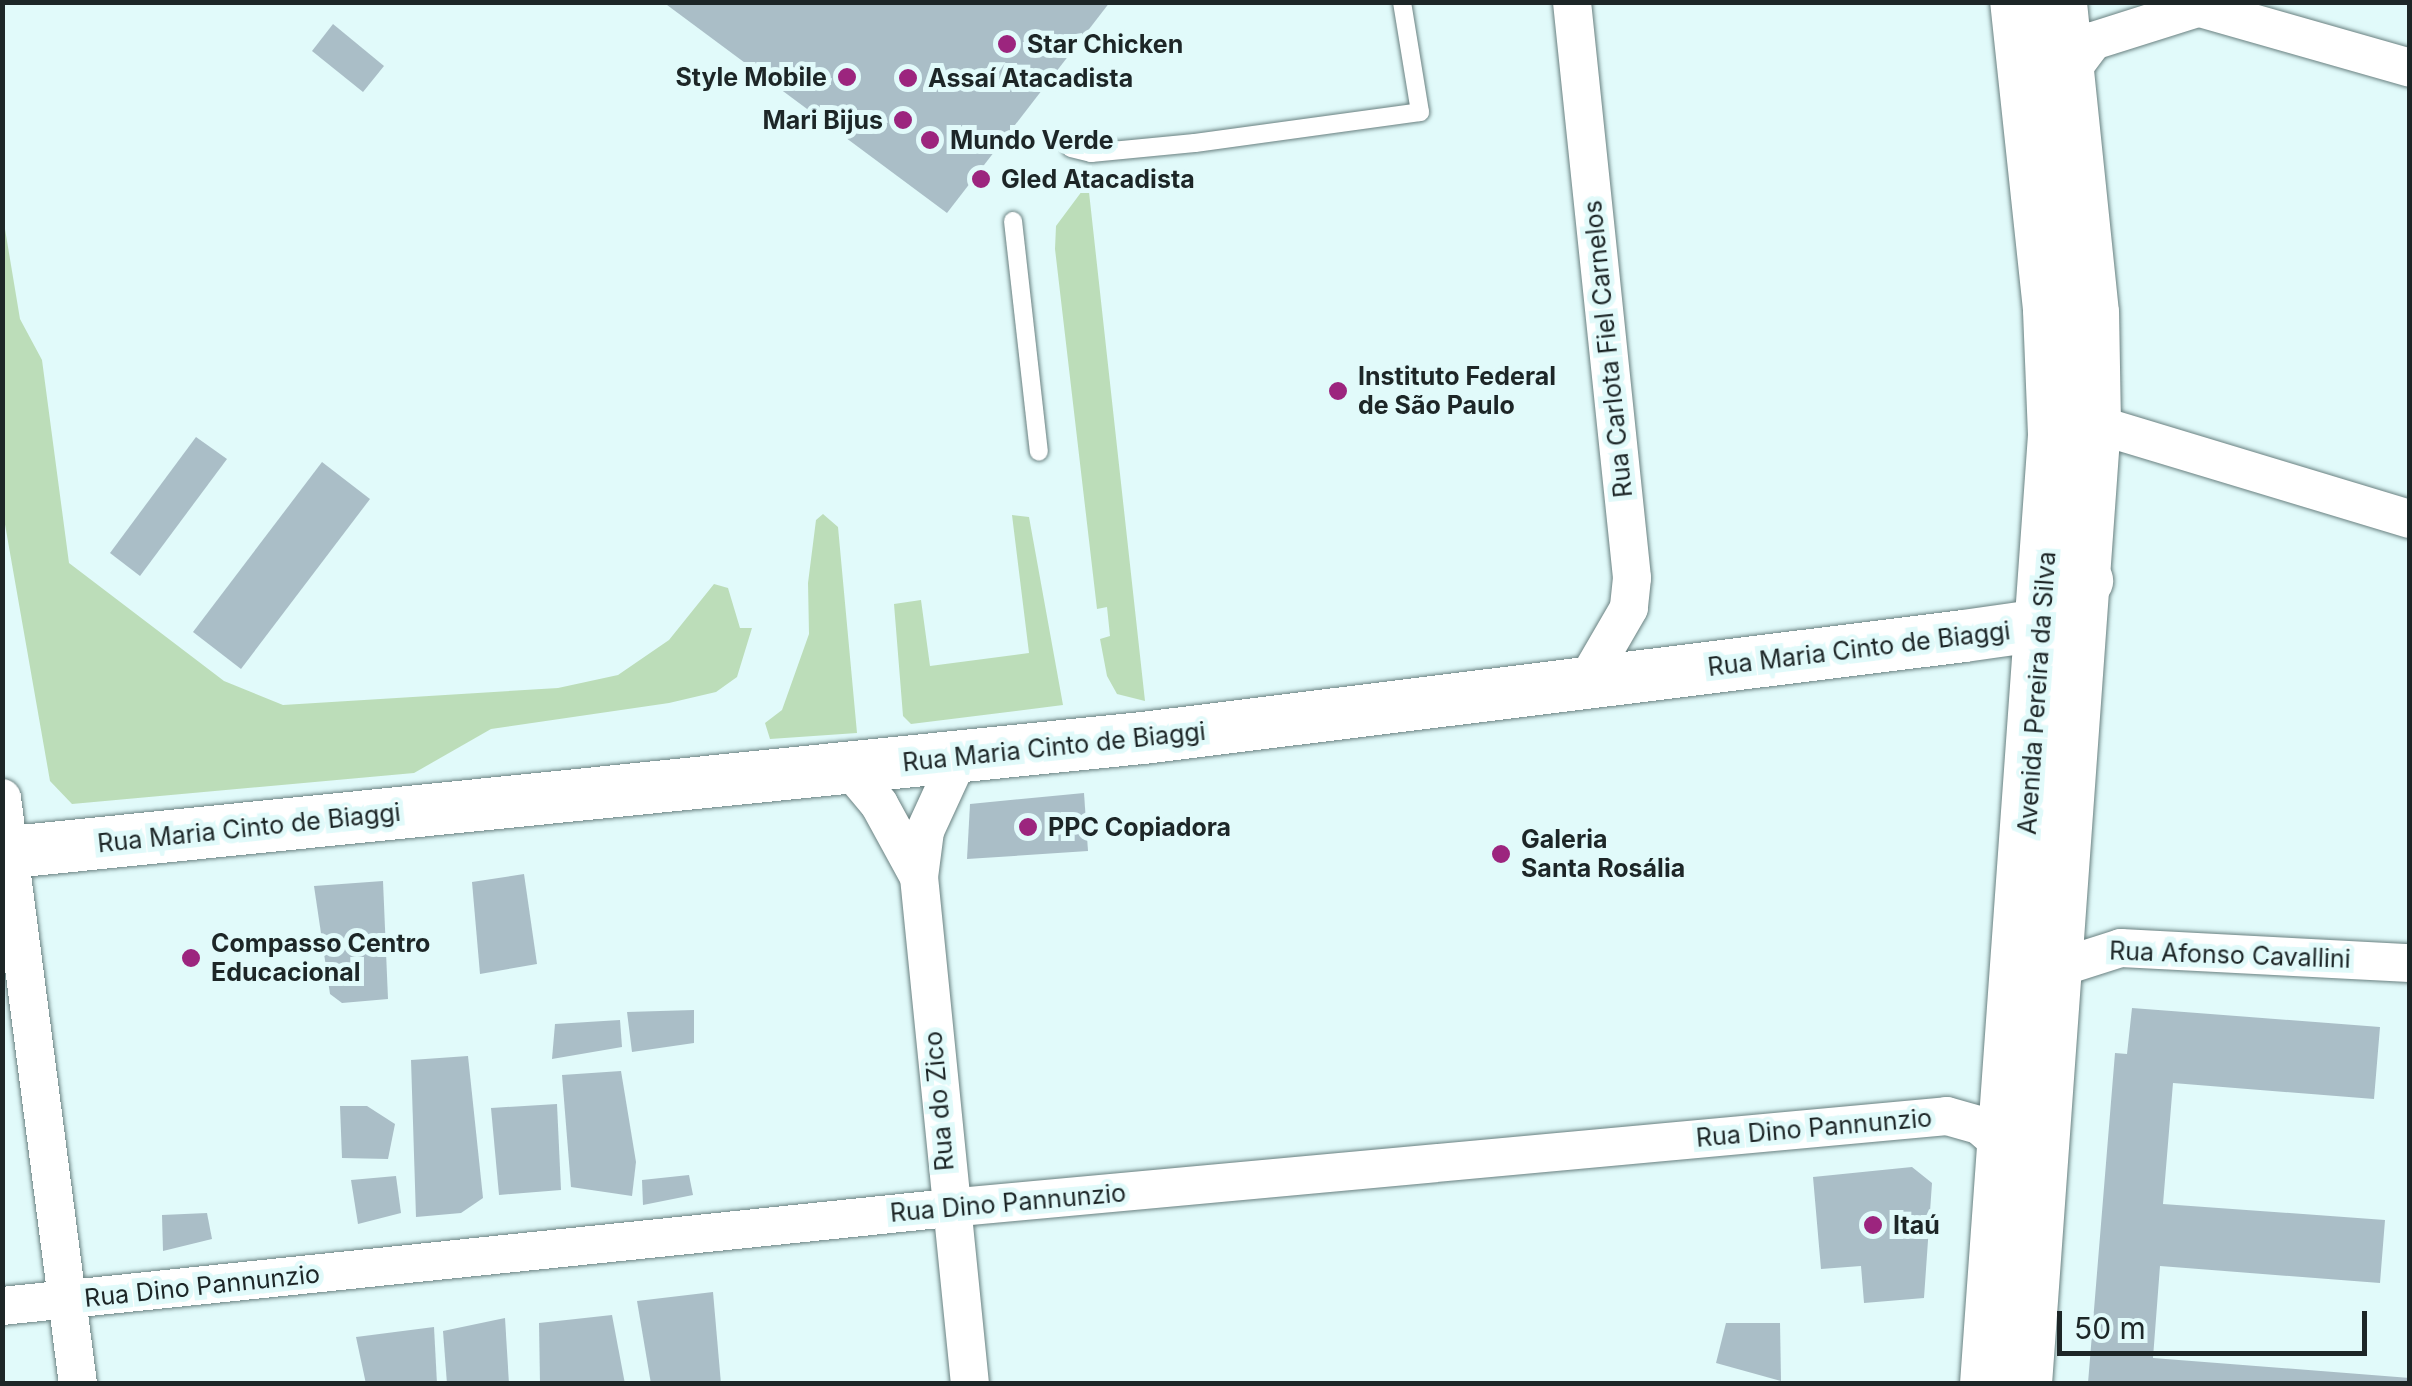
<!DOCTYPE html>
<html>
<head>
<meta charset="utf-8">
<style>
  body { margin:0 }
  #map { position:relative; width:2412px; height:1386px; overflow:hidden; background:#e1fafa; font-family:Inter,sans-serif }
  div>[style] { position:absolute }
  [style*='--x'] { left:calc(var(--x)*1px); top:calc(var(--y)*1px); width:calc(var(--w)*1px); rotate:calc(var(--a)*1deg) }
  .green>* { inset:0; background:#bcddb9 }
  .building>* { inset:0; background:#aabec7 }
  .roads { filter:drop-shadow(0 0 2px #698080) drop-shadow(0 0 2px #698080) }
  .lane>* { height:18px; margin:-9px; padding:0 9px; transform-origin:9px; border-radius:9px; background:#fff }
  .street>* { height:38px; margin:-19px; padding:0 19px; transform-origin:19px; border-radius:19px; background:#fff }
  .secondary>* { height:52px; margin:-26px; padding:0 26px; transform-origin:26px; border-radius:26px; background:#fff }
  .dots>* { width:28px; height:28px; translate:-50% -50%; box-sizing:border-box; border:5px solid #e1fafa; border-radius:50% }
  span { translate:-50% -50%; white-space:nowrap; text-align:center; line-height:1.15; -webkit-text-stroke:10px #e1fafa; paint-order:stroke }
  .poi-label { font-size:25px; color:#1d2627; font-weight:700 }
  .left { translate:0 -50%; text-align:left }
  .right { translate:-100% -50%; text-align:right }
  .street-label { font-size:25px; color:#1d2627 }
  .frame { position:absolute; inset:0; border:5px solid #1d2627; pointer-events:none }
  .scale { position:absolute; left:2057px; top:1311px; width:310px; height:45px; box-sizing:border-box; border:5px solid #1d2627; border-top:0; padding-left:12px; font-size:30px; line-height:35px; white-space:nowrap; color:#1d2627; -webkit-text-stroke:8px #e1fafa; paint-order:stroke }
</style>
</head>
<body>
<div id="map">
  <div class="green">
    <i style="clip-path:polygon(1088px 183px,1145px 701px,1117px 694px,1107px 676px,1100px 639px,1110px 636px,1107px 607px,1097px 609px,1055px 249px,1056px 226px)"></i>
    <i style="clip-path:polygon(2px 211px,20px 319px,42px 360px,69px 563px,224px 681px,283px 705px,558px 688px,618px 675px,669px 640px,714px 584px,728px 588px,740px 628px,752px 628px,737px 677px,716px 692px,669px 703px,491px 729px,414px 773px,72px 804px,50px 781px,3px 513px)"></i>
    <i style="clip-path:polygon(823px 514px,838px 527px,857px 733px,770px 739px,765px 723px,782px 710px,809px 634px,808px 583px,816px 520px)"></i>
    <i style="clip-path:polygon(1012px 515px,1029px 517px,1063px 705px,911px 724px,903px 716px,894px 604px,921px 600px,930px 666px,1029px 653px)"></i>
  </div>
  <div class="building">
    <i style="clip-path:polygon(663px 2px,1110px 2px,947px 213px)"></i>
    <i style="clip-path:polygon(333px 24px,384px 66px,363px 92px,312px 51px)"></i>
    <i style="clip-path:polygon(196px 437px,227px 459px,140px 576px,110px 553px)"></i>
    <i style="clip-path:polygon(322px 462px,370px 499px,241px 669px,193px 632px)"></i>
    <i style="clip-path:polygon(1084px 793px,1088px 851px,967px 859px,970px 804px)"></i>
    <i style="clip-path:polygon(524px 874px,537px 964px,480px 974px,472px 882px)"></i>
    <i style="clip-path:polygon(383px 881px,388px 999px,342px 1003px,330px 994px,314px 886px)"></i>
    <i style="clip-path:polygon(2132px 1008px,2380px 1027px,2374px 1099px,2173px 1083px,2163px 1204px,2385px 1220px,2380px 1283px,2160px 1266px,2153px 1358px,2410px 1378px,2410px 1384px,2088px 1383px,2115px 1053px,2127px 1054px)"></i>
    <i style="clip-path:polygon(694px 1010px,694px 1043px,632px 1052px,627px 1012px)"></i>
    <i style="clip-path:polygon(620px 1020px,622px 1047px,552px 1059px,555px 1024px)"></i>
    <i style="clip-path:polygon(468px 1056px,483px 1198px,461px 1213px,416px 1217px,411px 1060px)"></i>
    <i style="clip-path:polygon(621px 1071px,636px 1162px,632px 1196px,571px 1187px,562px 1075px)"></i>
    <i style="clip-path:polygon(557px 1104px,561px 1190px,499px 1195px,491px 1108px)"></i>
    <i style="clip-path:polygon(340px 1106px,367px 1106px,395px 1124px,388px 1159px,342px 1158px)"></i>
    <i style="clip-path:polygon(1912px 1167px,1932px 1183px,1924px 1298px,1864px 1303px,1861px 1266px,1821px 1269px,1813px 1177px)"></i>
    <i style="clip-path:polygon(689px 1175px,693px 1195px,643px 1205px,642px 1180px)"></i>
    <i style="clip-path:polygon(396px 1176px,401px 1213px,358px 1224px,351px 1180px)"></i>
    <i style="clip-path:polygon(207px 1213px,212px 1239px,163px 1251px,162px 1215px)"></i>
    <i style="clip-path:polygon(713px 1292px,721px 1384px,651px 1384px,637px 1301px)"></i>
    <i style="clip-path:polygon(612px 1315px,625px 1384px,540px 1384px,539px 1323px)"></i>
    <i style="clip-path:polygon(505px 1318px,509px 1384px,447px 1384px,443px 1331px)"></i>
    <i style="clip-path:polygon(1726px 1323px,1780px 1323px,1781px 1381px,1716px 1363px)"></i>
    <i style="clip-path:polygon(434px 1327px,437px 1384px,366px 1384px,356px 1337px)"></i>
  </div>
  <div class="roads">
    <div class="lane">
      <i style="--x:1071;--y:148;--w:21;--a:14"></i>
      <i style="--x:1091;--y:153;--w:104;--a:-5.5"></i>
      <i style="--x:1195;--y:143;--w:227;--a:-7.8"></i>
      <i style="--x:1420;--y:112;--w:111;--a:-99.3"></i>
      <i style="--x:1013;--y:221;--w:232;--a:83.6"></i>
    </div>
    <div class="street">
      <i style="--x:1572;--y:2;--w:579;--a:84.05"></i>
      <i style="--x:1632;--y:578;--w:30;--a:96"></i>
      <i style="--x:1629;--y:608;--w:88;--a:120.1"></i>
      <i style="--x:2179;--y:2;--w:240;--a:15.9"></i>
      <i style="--x:2069;--y:73;--w:40;--a:-53"></i>
      <i style="--x:2093;--y:41;--w:109;--a:-17.6"></i>
      <i style="--x:2095;--y:424;--w:329;--a:16.8"></i>
      <i style="--x:959;--y:757;--w:81;--a:114.7"></i>
      <i style="--x:925;--y:831;--w:46;--a:97.4"></i>
      <i style="--x:919;--y:877;--w:510;--a:84.26"></i>
      <i style="--x:849;--y:768;--w:47;--a:50.2"></i>
      <i style="--x:879;--y:804;--w:83;--a:61.3"></i>
      <i style="--x:2;--y:798;--w:591;--a:82.61"></i>
      <i style="--x:2055;--y:969;--w:69;--a:-17.7"></i>
      <i style="--x:2121;--y:948;--w:289;--a:3"></i>
      <i style="--x:2;--y:1306;--w:951;--a:-5.91"></i>
      <i style="--x:948;--y:1208;--w:1003;--a:-5.26"></i>
      <i style="--x:1947;--y:1116;--w:33;--a:16"></i>
      <i style="--x:1979;--y:1125;--w:33;--a:41"></i>
    </div>
    <div class="secondary">
      <i style="--x:2;--y:853;--w:1147;--a:-5.76"></i>
      <i style="--x:1143;--y:738;--w:827;--a:-7.08"></i>
      <i style="--x:1964;--y:636;--w:78;--a:-8.1"></i>
      <i style="--x:2041;--y:625;--w:64;--a:-43.7"></i>
      <i style="--x:1986;--y:1384;--w:951;--a:-85.9"></i>
      <i style="--x:2054;--y:435;--w:126;--a:-92.3"></i>
      <i style="--x:2049;--y:309;--w:309;--a:-96.1"></i>
      <i style="--x:2026;--y:1384;--w:962;--a:-85.89"></i>
      <i style="--x:2095;--y:424;--w:111;--a:-91"></i>
      <i style="--x:2093;--y:313;--w:313;--a:-95.9"></i>
    </div>
  </div>
  <div class="dots">
    <i style="left:1007px;top:44px;background:#9c257e"></i>
    <i style="left:847px;top:77px;background:#9c257e"></i>
    <i style="left:908px;top:78px;background:#9c257e"></i>
    <i style="left:903px;top:120px;background:#9c257e"></i>
    <i style="left:930px;top:140px;background:#9c257e"></i>
    <i style="left:981px;top:179px;background:#9c257e"></i>
    <i style="left:1338px;top:391px;background:#9c257e"></i>
    <i style="left:1028px;top:827px;background:#9c257e"></i>
    <i style="left:1501px;top:854px;background:#9c257e"></i>
    <i style="left:191px;top:958px;background:#9c257e"></i>
    <i style="left:1873px;top:1225px;background:#9c257e"></i>
  </div>
  <div class="poi-label">
    <span class="left" style="left:1027px;top:44px">Star Chicken</span>
    <span class="right" style="left:827px;top:77px">Style Mobile</span>
    <span class="left" style="left:928px;top:78px">Assaí Atacadista</span>
    <span class="right" style="left:883px;top:120px">Mari Bijus</span>
    <span class="left" style="left:950px;top:140px">Mundo Verde</span>
    <span class="left" style="left:1001px;top:179px">Gled Atacadista</span>
    <span class="left" style="left:1358px;top:391px">Instituto Federal<br>de São Paulo</span>
    <span class="left" style="left:1048px;top:827px">PPC Copiadora</span>
    <span class="left" style="left:1521px;top:854px">Galeria<br>Santa Rosália</span>
    <span class="left" style="left:211px;top:958px">Compasso Centro<br>Educacional</span>
    <span class="left" style="left:1893px;top:1225px">Itaú</span>
  </div>
  <div class="street-label">
    <span style="left:1608px;top:349px;rotate:-96deg">Rua Carlota Fiel Carnelos</span>
    <span style="left:1859px;top:649px;rotate:-7deg">Rua Maria Cinto de Biaggi</span>
    <span style="left:2037px;top:693px;rotate:-86deg">Avenida Pereira da Silva</span>
    <span style="left:1054px;top:747px;rotate:-6deg">Rua Maria Cinto de Biaggi</span>
    <span style="left:249px;top:828px;rotate:-6deg">Rua Maria Cinto de Biaggi</span>
    <span style="left:2230px;top:955px;rotate:2deg">Rua Afonso Cavallini</span>
    <span style="left:939px;top:1101px;rotate:-95deg">Rua do Zico</span>
    <span style="left:1814px;top:1128px;rotate:-5deg">Rua Dino Pannunzio</span>
    <span style="left:1008px;top:1203px;rotate:-5deg">Rua Dino Pannunzio</span>
    <span style="left:202px;top:1286px;rotate:-6deg">Rua Dino Pannunzio</span>
  </div>
  <div class="frame"></div>
  <div class="scale">50 m</div>
</div>
</body>
</html>
